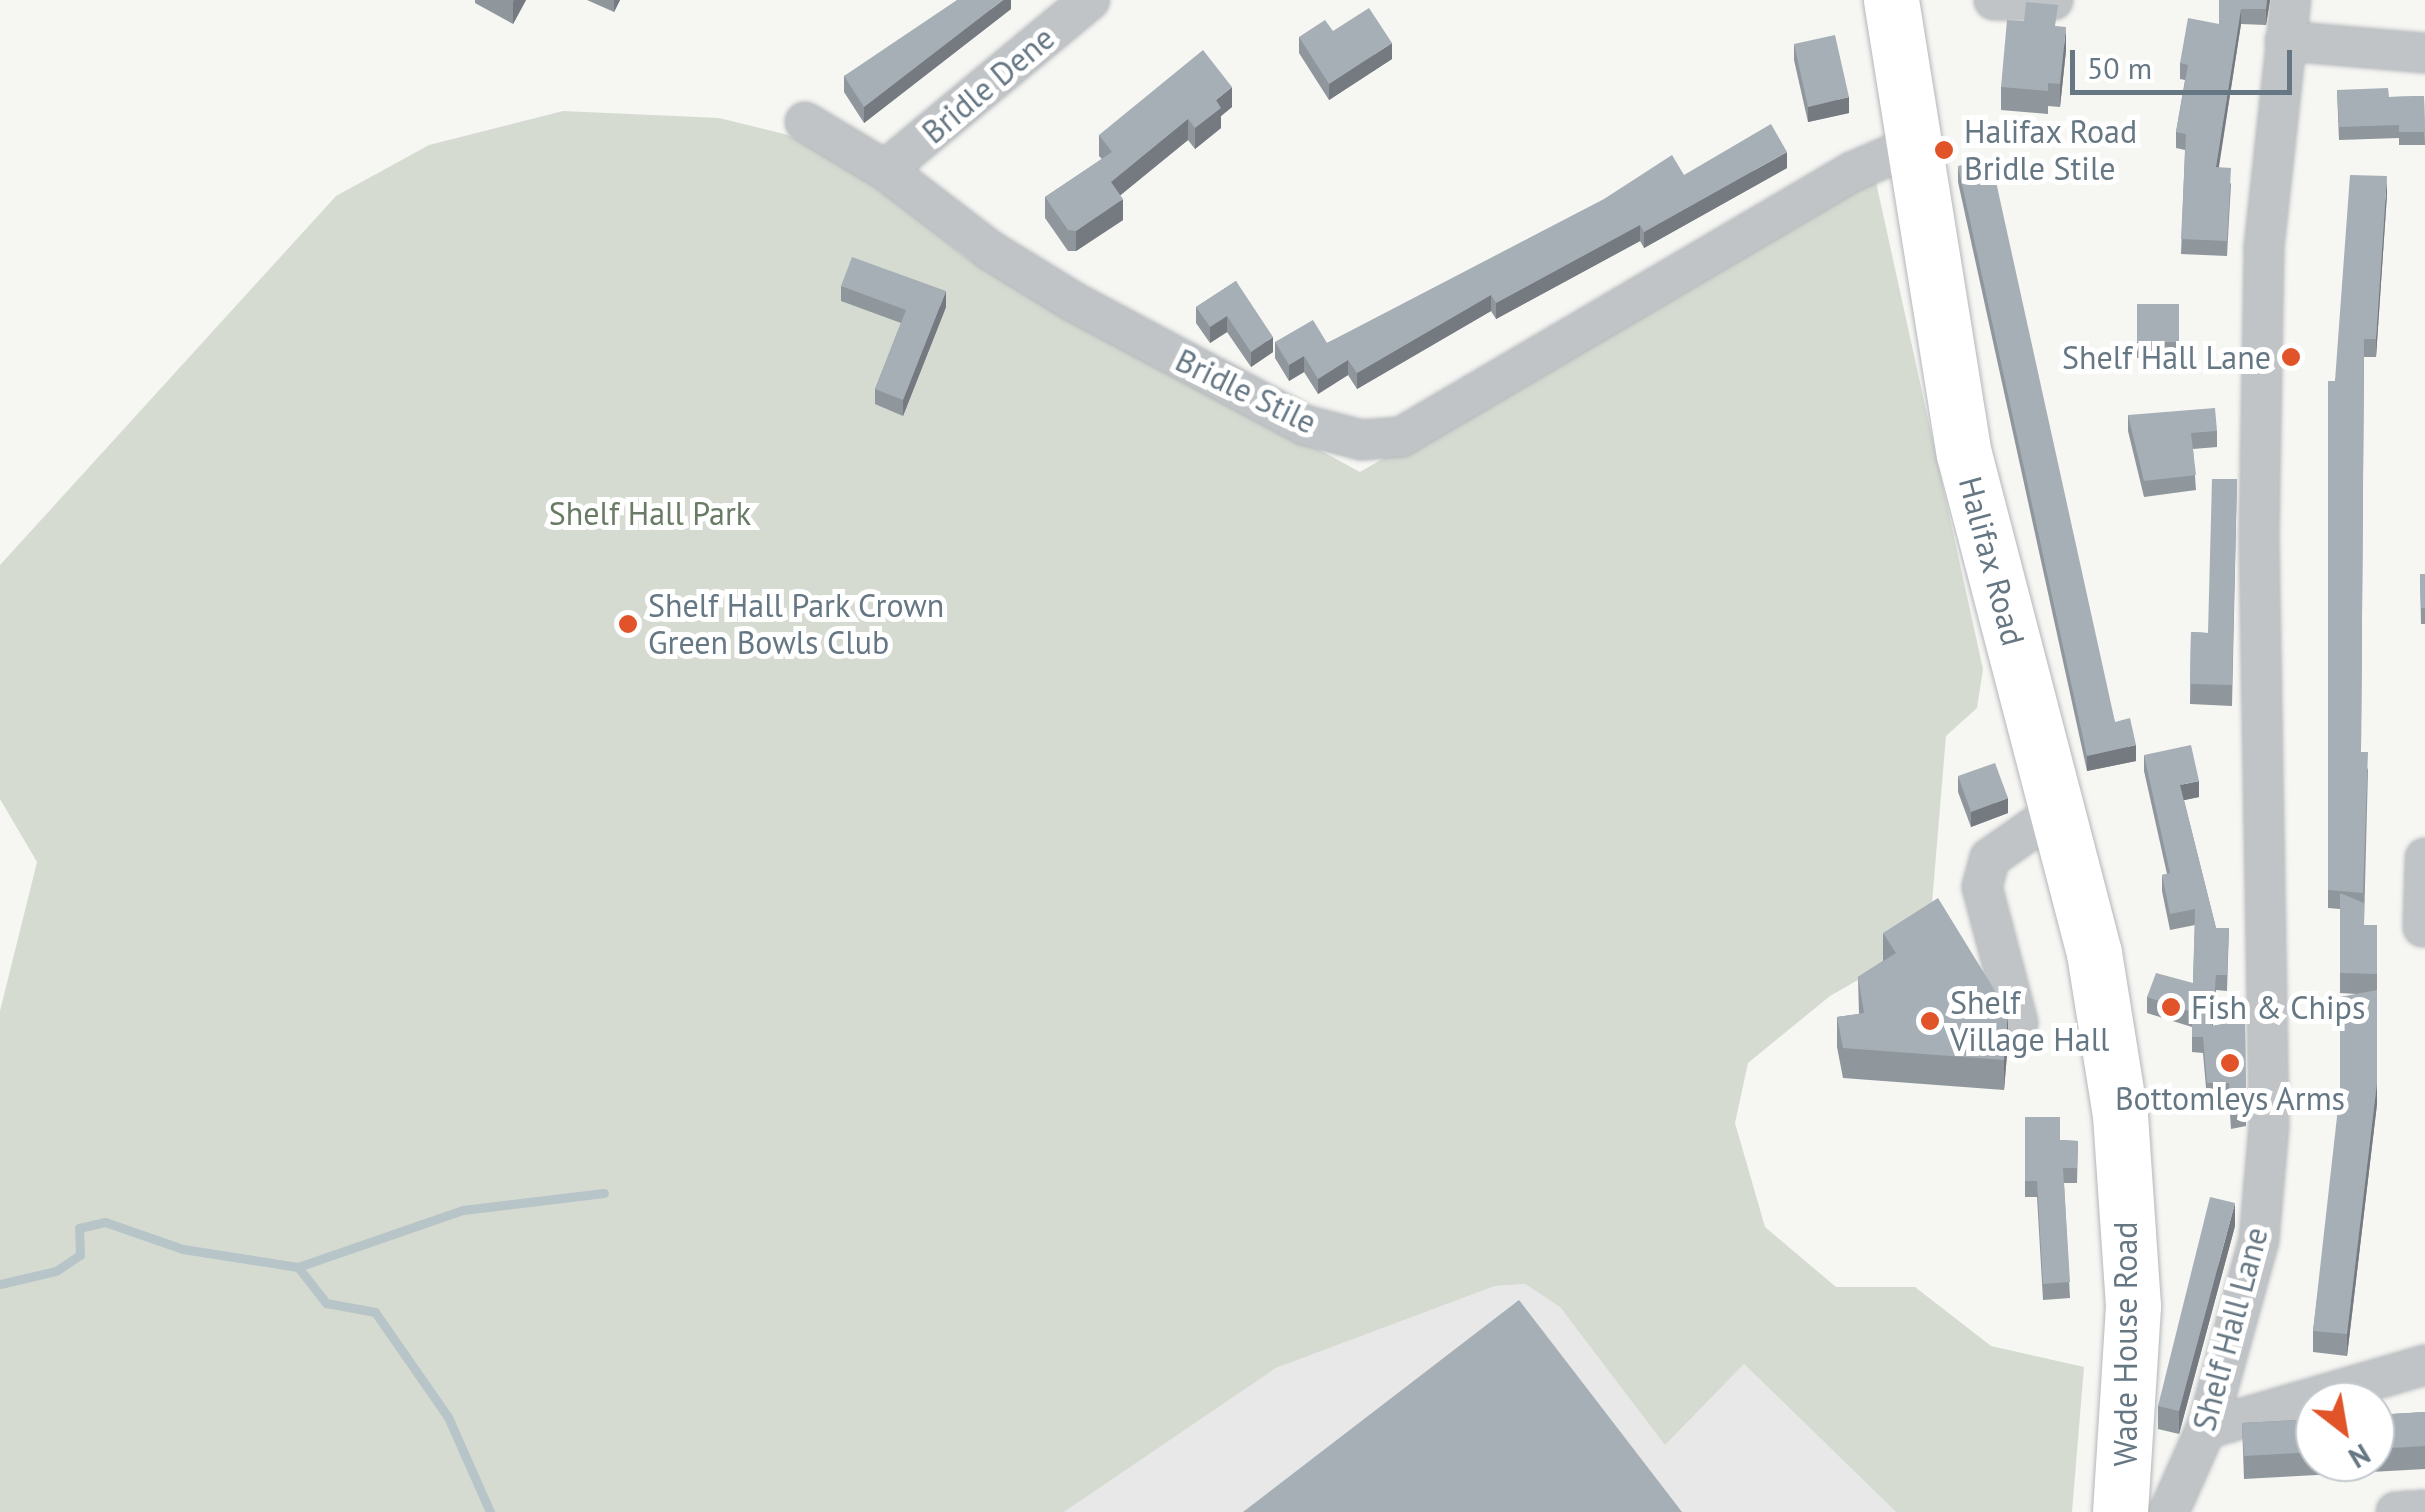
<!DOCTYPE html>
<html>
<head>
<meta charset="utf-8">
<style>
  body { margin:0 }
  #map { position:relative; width:2425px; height:1512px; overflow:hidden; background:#f6f6f3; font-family:"PT Sans",sans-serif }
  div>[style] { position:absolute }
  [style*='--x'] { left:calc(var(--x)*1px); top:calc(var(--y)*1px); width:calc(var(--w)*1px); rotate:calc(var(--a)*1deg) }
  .built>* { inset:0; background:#e7e8e7 }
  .green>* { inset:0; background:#d6dbd2 }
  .stream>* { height:9px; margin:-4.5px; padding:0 4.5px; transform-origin:4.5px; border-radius:4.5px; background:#b7c4c8 }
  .roads { filter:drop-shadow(0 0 2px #b3b7ba) drop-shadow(0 0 2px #b3b7ba) }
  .minor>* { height:38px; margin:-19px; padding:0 19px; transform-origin:19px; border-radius:19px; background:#c0c4c7 }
  .highway>* { height:55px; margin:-27.5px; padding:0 27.5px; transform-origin:27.5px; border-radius:27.5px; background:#fff }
  .wall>* { inset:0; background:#8f969c }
  .shaded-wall>* { inset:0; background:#747a7f }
  .building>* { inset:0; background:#a6afb5 }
  .dots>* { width:28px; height:28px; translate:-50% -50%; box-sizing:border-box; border:5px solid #fff; border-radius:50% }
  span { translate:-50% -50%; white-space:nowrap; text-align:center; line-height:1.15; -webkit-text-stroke:10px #fff; paint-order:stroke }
  .street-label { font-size:32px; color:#667784 }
  .poi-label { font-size:32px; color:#667784 }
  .left { translate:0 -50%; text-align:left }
  .right { translate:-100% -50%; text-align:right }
  .park-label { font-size:32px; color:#697b64 }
  .north { position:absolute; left:2295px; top:1382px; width:100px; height:100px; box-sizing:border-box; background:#fff; border:2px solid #c2c9ce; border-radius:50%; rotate:149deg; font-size:28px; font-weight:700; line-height:40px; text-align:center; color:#667784 }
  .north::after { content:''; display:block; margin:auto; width:35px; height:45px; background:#e15328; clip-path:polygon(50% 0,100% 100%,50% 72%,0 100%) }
  .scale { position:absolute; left:2070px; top:50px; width:222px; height:45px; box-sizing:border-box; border:5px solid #667784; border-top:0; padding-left:12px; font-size:30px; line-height:35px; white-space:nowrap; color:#667784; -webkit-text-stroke:8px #fff; paint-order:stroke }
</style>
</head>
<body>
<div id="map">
  <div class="built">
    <i style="clip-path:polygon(1525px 1284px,1560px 1307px,1665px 1444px,1744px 1364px,1896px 1512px,1064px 1512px,1276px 1368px,1495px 1286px)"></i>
  </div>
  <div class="green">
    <i style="clip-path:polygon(563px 111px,719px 118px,788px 135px,867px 177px,967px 258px,1360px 472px,1874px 173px,1983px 669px,1977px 708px,1946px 736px,1929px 939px,1830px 996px,1748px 1063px,1735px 1123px,1765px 1227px,1836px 1287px,1915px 1287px,1991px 1346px,2084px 1367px,2072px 1512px,1896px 1512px,1744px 1364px,1665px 1445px,1560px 1307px,1525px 1284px,1495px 1286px,1276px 1368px,1064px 1512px,0 1512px,0 1011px,37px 862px,0 799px,0 565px,336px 196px,429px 145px)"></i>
  </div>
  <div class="stream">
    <i style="--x:298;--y:1267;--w:175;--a:-19.1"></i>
    <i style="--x:463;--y:1210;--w:142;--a:-6.9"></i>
    <i style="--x:0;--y:1284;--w:57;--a:-13.1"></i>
    <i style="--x:56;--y:1271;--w:29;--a:-34"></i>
    <i style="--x:80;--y:1255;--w:27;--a:-92"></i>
    <i style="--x:79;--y:1228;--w:27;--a:-13"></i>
    <i style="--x:105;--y:1222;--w:83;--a:19.1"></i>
    <i style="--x:183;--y:1249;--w:116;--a:8.9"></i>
    <i style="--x:298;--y:1267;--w:46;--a:52.1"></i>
    <i style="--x:326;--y:1303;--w:50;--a:10.4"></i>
    <i style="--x:375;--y:1312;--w:128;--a:55.2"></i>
    <i style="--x:448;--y:1417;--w:104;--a:66.1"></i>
  </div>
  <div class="roads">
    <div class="minor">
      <i style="--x:1994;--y:0;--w:59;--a:0"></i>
      <i style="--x:2285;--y:41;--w:141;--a:4.9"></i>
      <i style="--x:805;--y:122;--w:93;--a:31"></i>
      <i style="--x:885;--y:170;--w:133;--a:37.4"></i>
      <i style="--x:991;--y:251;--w:97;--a:31.6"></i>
      <i style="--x:1074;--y:302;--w:261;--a:28.1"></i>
      <i style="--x:1304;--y:425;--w:59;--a:14.7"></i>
      <i style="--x:1361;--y:440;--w:40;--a:-4.3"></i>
      <i style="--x:1401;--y:437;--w:523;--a:-30.44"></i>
      <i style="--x:1852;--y:172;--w:68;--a:-23.5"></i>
      <i style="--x:885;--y:170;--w:266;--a:-39.7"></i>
      <i style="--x:2423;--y:927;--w:69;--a:-88.3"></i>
      <i style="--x:2018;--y:1023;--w:141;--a:-104.8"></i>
      <i style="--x:1982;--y:887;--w:30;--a:-75"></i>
      <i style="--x:1990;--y:858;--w:82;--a:-35"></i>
      <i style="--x:2206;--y:1429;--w:228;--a:-16.3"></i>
      <i style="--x:2169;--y:1512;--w:96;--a:-66.1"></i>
      <i style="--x:2208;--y:1424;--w:191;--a:-74.5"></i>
      <i style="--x:2259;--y:1240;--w:114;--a:-85"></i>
      <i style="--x:2269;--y:1126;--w:588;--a:-90.97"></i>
      <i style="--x:2259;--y:538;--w:291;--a:-89"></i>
      <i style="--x:2264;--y:247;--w:248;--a:-83.8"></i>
      <i style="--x:2396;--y:1512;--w:29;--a:-4"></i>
    </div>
    <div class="highway">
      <i style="--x:1891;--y:0;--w:460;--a:80.9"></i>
      <i style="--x:1964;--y:454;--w:516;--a:75.4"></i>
      <i style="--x:2094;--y:953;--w:164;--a:80.9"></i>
      <i style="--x:2120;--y:1115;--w:191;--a:86.1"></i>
      <i style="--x:2133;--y:1306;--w:206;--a:93.6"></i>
    </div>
  </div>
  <div class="wall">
    <i style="clip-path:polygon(475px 0,526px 0,513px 24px,475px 3px)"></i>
    <i style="clip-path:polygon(587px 0,620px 0,614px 12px)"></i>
    <i style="clip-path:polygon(1011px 0,1011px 9px,864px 123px,844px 92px,844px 76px)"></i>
    <i style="clip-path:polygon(2219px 0,2270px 0,2266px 25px,2241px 24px,2219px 167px,2231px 184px,2227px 256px,2181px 254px,2185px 150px,2176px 148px,2176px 132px,2185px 80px,2180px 79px,2180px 63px,2219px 24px)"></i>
    <i style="clip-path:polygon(2058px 26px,2066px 50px,2060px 107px,2048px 106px,2048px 114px,2001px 110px,2001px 87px)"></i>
    <i style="clip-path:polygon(1299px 37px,1392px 59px,1329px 100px,1299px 53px)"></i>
    <i style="clip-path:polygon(1794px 44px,1849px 113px,1808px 122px,1794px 60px)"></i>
    <i style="clip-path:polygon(2337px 90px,2389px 97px,2424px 96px,2425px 145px,2399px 145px,2399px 138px,2339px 140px)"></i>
    <i style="clip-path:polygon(1232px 107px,1221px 116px,1221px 128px,1195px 149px,1188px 140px,1120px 195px,1123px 220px,1076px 251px,1068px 251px,1045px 218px,1045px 197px,1102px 159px,1099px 156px,1099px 135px)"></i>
    <i style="clip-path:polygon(1958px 166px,2115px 722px,2136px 761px,2087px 771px,1958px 182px)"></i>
    <i style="clip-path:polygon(1787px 168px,1644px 248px,1640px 241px,1496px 319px,1491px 311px,1357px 389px,1348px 375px,1318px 394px,1304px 372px,1289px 381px,1275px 358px,1275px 342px,1327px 343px,1684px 175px)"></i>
    <i style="clip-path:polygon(2387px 194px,2376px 357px,2364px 357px,2361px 752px,2368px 770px,2364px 925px,2377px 925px,2377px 1104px,2347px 1356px,2313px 1352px,2313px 1331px,2356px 994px,2340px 993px,2340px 909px,2328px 908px,2328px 381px,2335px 381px)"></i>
    <i style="clip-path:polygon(1236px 281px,1273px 352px,1251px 367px,1227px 332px,1210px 343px,1196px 323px,1196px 307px)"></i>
    <i style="clip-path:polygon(841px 286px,946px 307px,903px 416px,875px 404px,875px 389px,901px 323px,841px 301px)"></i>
    <i style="clip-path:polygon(2137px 304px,2179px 304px,2179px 358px,2137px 358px)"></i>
    <i style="clip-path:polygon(2128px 415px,2217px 431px,2217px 447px,2193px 449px,2196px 490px,2144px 497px,2128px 431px)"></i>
    <i style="clip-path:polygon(2237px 479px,2232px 706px,2190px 704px,2191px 632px,2208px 633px)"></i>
    <i style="clip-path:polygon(2420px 574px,2425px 574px,2425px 624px,2421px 624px)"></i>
    <i style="clip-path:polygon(2144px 755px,2199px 797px,2184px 800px,2216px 928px,2229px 928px,2227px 991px,2216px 990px,2213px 1026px,2245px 1020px,2246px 1126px,2231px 1129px,2229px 1099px,2207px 1099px,2203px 1053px,2192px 1052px,2192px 1027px,2147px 1013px,2147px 997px,2193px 983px,2195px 925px,2170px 930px,2162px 891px,2162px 875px,2167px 874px,2144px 771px)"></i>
    <i style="clip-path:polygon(1958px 776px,2008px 813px,1971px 827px,1958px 792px)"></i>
    <i style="clip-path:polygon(1883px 933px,2008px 1042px,2004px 1090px,1843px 1078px,1837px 1047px,1837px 1017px,1859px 1014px,1858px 977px,1883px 961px)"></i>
    <i style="clip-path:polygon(2025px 1117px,2060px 1140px,2078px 1141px,2077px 1183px,2064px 1183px,2070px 1298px,2043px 1300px,2037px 1197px,2025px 1197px)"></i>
    <i style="clip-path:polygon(2235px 1226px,2179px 1434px,2158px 1429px,2158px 1406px)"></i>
    <i style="clip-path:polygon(2425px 1412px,2425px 1469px,2244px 1479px,2242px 1423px,2315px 1419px,2315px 1462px,2375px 1462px,2375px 1415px)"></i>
  </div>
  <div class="shaded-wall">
    <i style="clip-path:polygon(514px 0,526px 0,513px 24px,513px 3px)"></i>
    <i style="clip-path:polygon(614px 0,620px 0,614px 12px)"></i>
    <i style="clip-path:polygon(1003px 0,1011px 0,1011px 9px,864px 123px,864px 107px)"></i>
    <i style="clip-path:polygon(2267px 0,2270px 0,2266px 25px,2266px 9px)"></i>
    <i style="clip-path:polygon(2241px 9px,2241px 24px,2216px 183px,2216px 167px)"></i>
    <i style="clip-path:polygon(2066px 27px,2066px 50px,2060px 107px,2060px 84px)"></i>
    <i style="clip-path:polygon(1392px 43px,1392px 59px,1329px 100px,1329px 84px)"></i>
    <i style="clip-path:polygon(1232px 87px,1232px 107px,1221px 116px,1221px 128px,1195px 149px,1195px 128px,1216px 100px)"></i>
    <i style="clip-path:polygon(1849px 97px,1849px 113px,1808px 122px,1808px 107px)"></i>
    <i style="clip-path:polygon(1188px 119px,1188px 140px,1111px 203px,1111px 182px)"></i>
    <i style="clip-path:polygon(1787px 152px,1787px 168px,1644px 248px,1644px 232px)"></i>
    <i style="clip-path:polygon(2387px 176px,2387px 194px,2376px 357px,2376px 339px)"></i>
    <i style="clip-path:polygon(1123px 199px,1123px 220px,1076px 251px,1076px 231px)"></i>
    <i style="clip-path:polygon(1640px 225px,1640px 241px,1496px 319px,1496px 303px)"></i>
    <i style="clip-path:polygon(946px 291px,946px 307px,903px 416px,903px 400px)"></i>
    <i style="clip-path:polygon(1491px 295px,1491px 311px,1357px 389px,1357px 373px)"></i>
    <i style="clip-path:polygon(1227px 316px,1227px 332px,1210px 343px,1210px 327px)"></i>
    <i style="clip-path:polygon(1273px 337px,1273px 352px,1251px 367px,1251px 352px)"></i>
    <i style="clip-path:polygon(1304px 356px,1304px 372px,1289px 381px,1289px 365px)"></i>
    <i style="clip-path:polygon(1348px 360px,1348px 375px,1318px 394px,1318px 379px)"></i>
    <i style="clip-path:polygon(2136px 745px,2136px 761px,2087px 771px,2087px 756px)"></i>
    <i style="clip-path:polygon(2199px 781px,2199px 797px,2180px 801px,2180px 785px)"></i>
    <i style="clip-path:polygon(2008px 798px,2008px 813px,1971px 827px,1971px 812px)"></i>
    <i style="clip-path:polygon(2008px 1012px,2008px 1042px,2004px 1090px,2004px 1060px)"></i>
    <i style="clip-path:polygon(2377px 1083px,2377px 1104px,2347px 1356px,2347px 1334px)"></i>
    <i style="clip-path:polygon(2235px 1203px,2235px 1226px,2179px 1434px,2179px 1411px)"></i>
  </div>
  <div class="building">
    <i style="clip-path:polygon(957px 0,1003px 0,864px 107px,844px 76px)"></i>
    <i style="clip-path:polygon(2219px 0,2267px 0,2266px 9px,2241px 9px,2216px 167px,2231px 168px,2227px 241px,2181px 239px,2186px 134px,2176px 132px,2188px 65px,2180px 63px,2188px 18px,2219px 24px)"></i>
    <i style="clip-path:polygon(2026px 2px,2058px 5px,2055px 26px,2066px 27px,2060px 84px,2048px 83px,2048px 91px,2001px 87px,2007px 20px,2024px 21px)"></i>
    <i style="clip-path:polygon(1369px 8px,1392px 43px,1329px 84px,1299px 37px,1325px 20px,1333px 31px)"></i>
    <i style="clip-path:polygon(1835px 35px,1849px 97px,1808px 107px,1794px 44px)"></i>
    <i style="clip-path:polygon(1203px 50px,1232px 87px,1216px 100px,1221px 108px,1195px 128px,1188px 119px,1111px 182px,1123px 199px,1076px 231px,1068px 230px,1045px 197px,1112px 152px,1099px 135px)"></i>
    <i style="clip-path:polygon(2388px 88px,2389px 97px,2424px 96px,2425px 132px,2399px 132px,2399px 125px,2339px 127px,2337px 90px)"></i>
    <i style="clip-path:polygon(1771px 124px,1787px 152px,1644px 232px,1640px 225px,1496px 303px,1491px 295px,1357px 373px,1348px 360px,1318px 379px,1304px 356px,1289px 365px,1275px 342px,1313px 320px,1327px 343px,1604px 199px,1672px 155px,1684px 175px)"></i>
    <i style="clip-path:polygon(1991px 159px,2115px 722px,2130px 718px,2136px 745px,2087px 756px,1958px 166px)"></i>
    <i style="clip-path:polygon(2350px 175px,2387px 176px,2376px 339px,2364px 339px,2361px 752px,2368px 752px,2363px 893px,2328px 890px,2328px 381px,2335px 381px)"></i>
    <i style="clip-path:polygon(852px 257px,946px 291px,903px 400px,875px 389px,906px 310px,841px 286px)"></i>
    <i style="clip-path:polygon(1236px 281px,1273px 337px,1251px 352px,1227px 316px,1210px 327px,1196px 307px)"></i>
    <i style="clip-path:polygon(2137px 304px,2179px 304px,2179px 342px,2137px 342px)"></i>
    <i style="clip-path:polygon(2215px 408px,2217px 431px,2191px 433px,2196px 475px,2144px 481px,2128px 415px)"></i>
    <i style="clip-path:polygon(2212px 479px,2237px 479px,2232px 685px,2190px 684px,2191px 632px,2208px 633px)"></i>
    <i style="clip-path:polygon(2420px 574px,2425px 574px,2425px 608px,2421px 608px)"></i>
    <i style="clip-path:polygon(2191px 745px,2199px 781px,2180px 785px,2216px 928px,2229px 928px,2227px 975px,2216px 975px,2212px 1026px,2245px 1020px,2246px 1111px,2231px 1113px,2229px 1083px,2207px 1083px,2203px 1037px,2192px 1037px,2192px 1012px,2147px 997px,2156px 973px,2193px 983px,2195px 909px,2170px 914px,2162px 875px,2170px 873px,2144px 755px)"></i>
    <i style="clip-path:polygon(1995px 763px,2008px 798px,1971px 812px,1958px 776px)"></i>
    <i style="clip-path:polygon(2340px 893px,2364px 903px,2364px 925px,2377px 925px,2377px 974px,2340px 973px)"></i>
    <i style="clip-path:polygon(1938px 898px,2008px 1012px,2004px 1060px,1843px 1048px,1837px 1017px,1864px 1013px,1858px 977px,1896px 953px,1883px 933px)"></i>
    <i style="clip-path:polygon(2377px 990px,2377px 1083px,2347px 1334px,2313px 1331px,2340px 1090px,2340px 997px)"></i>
    <i style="clip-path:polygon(2025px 1117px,2060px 1117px,2060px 1140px,2078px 1141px,2077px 1168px,2063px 1168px,2070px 1282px,2043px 1284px,2037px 1181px,2025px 1181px)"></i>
    <i style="clip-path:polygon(2210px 1197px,2235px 1203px,2179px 1411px,2158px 1406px)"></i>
    <i style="clip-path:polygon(1519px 1300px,1682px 1512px,1243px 1512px)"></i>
    <i style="clip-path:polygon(2425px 1412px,2425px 1446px,2375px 1449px,2375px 1415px)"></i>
    <i style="clip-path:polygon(2315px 1419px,2315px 1452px,2244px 1456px,2242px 1423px)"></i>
  </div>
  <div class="dots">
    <i style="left:1944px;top:150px;background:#e15328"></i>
    <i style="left:2291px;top:357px;background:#e15328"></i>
    <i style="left:628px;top:624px;background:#e15328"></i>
    <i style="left:2171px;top:1007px;background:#e15328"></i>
    <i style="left:1930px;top:1021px;background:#e15328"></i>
    <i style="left:2230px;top:1063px;background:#e15328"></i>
  </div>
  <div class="street-label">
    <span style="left:988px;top:85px;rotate:-40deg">Bridle Dene</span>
    <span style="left:1246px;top:391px;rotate:26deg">Bridle Stile</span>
    <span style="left:1992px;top:561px;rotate:75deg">Halifax Road</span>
    <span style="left:2230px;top:1329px;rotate:-75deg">Shelf Hall Lane</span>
    <span style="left:2125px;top:1344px;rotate:-90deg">Wade House Road</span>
  </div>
  <div class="poi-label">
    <span class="left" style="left:1964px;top:150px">Halifax Road<br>Bridle Stile</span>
    <span class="right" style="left:2271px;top:357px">Shelf Hall Lane</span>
    <span class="left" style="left:648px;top:624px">Shelf Hall Park Crown<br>Green Bowls Club</span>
    <span class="left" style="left:1950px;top:1021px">Shelf<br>Village Hall</span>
    <span class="left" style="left:2191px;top:1007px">Fish &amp; Chips</span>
    <span style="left:2230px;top:1098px">Bottomleys Arms</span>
  </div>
  <div class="park-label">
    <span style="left:650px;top:513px">Shelf Hall Park</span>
  </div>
  <div class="north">N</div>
  <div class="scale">50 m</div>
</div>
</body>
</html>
